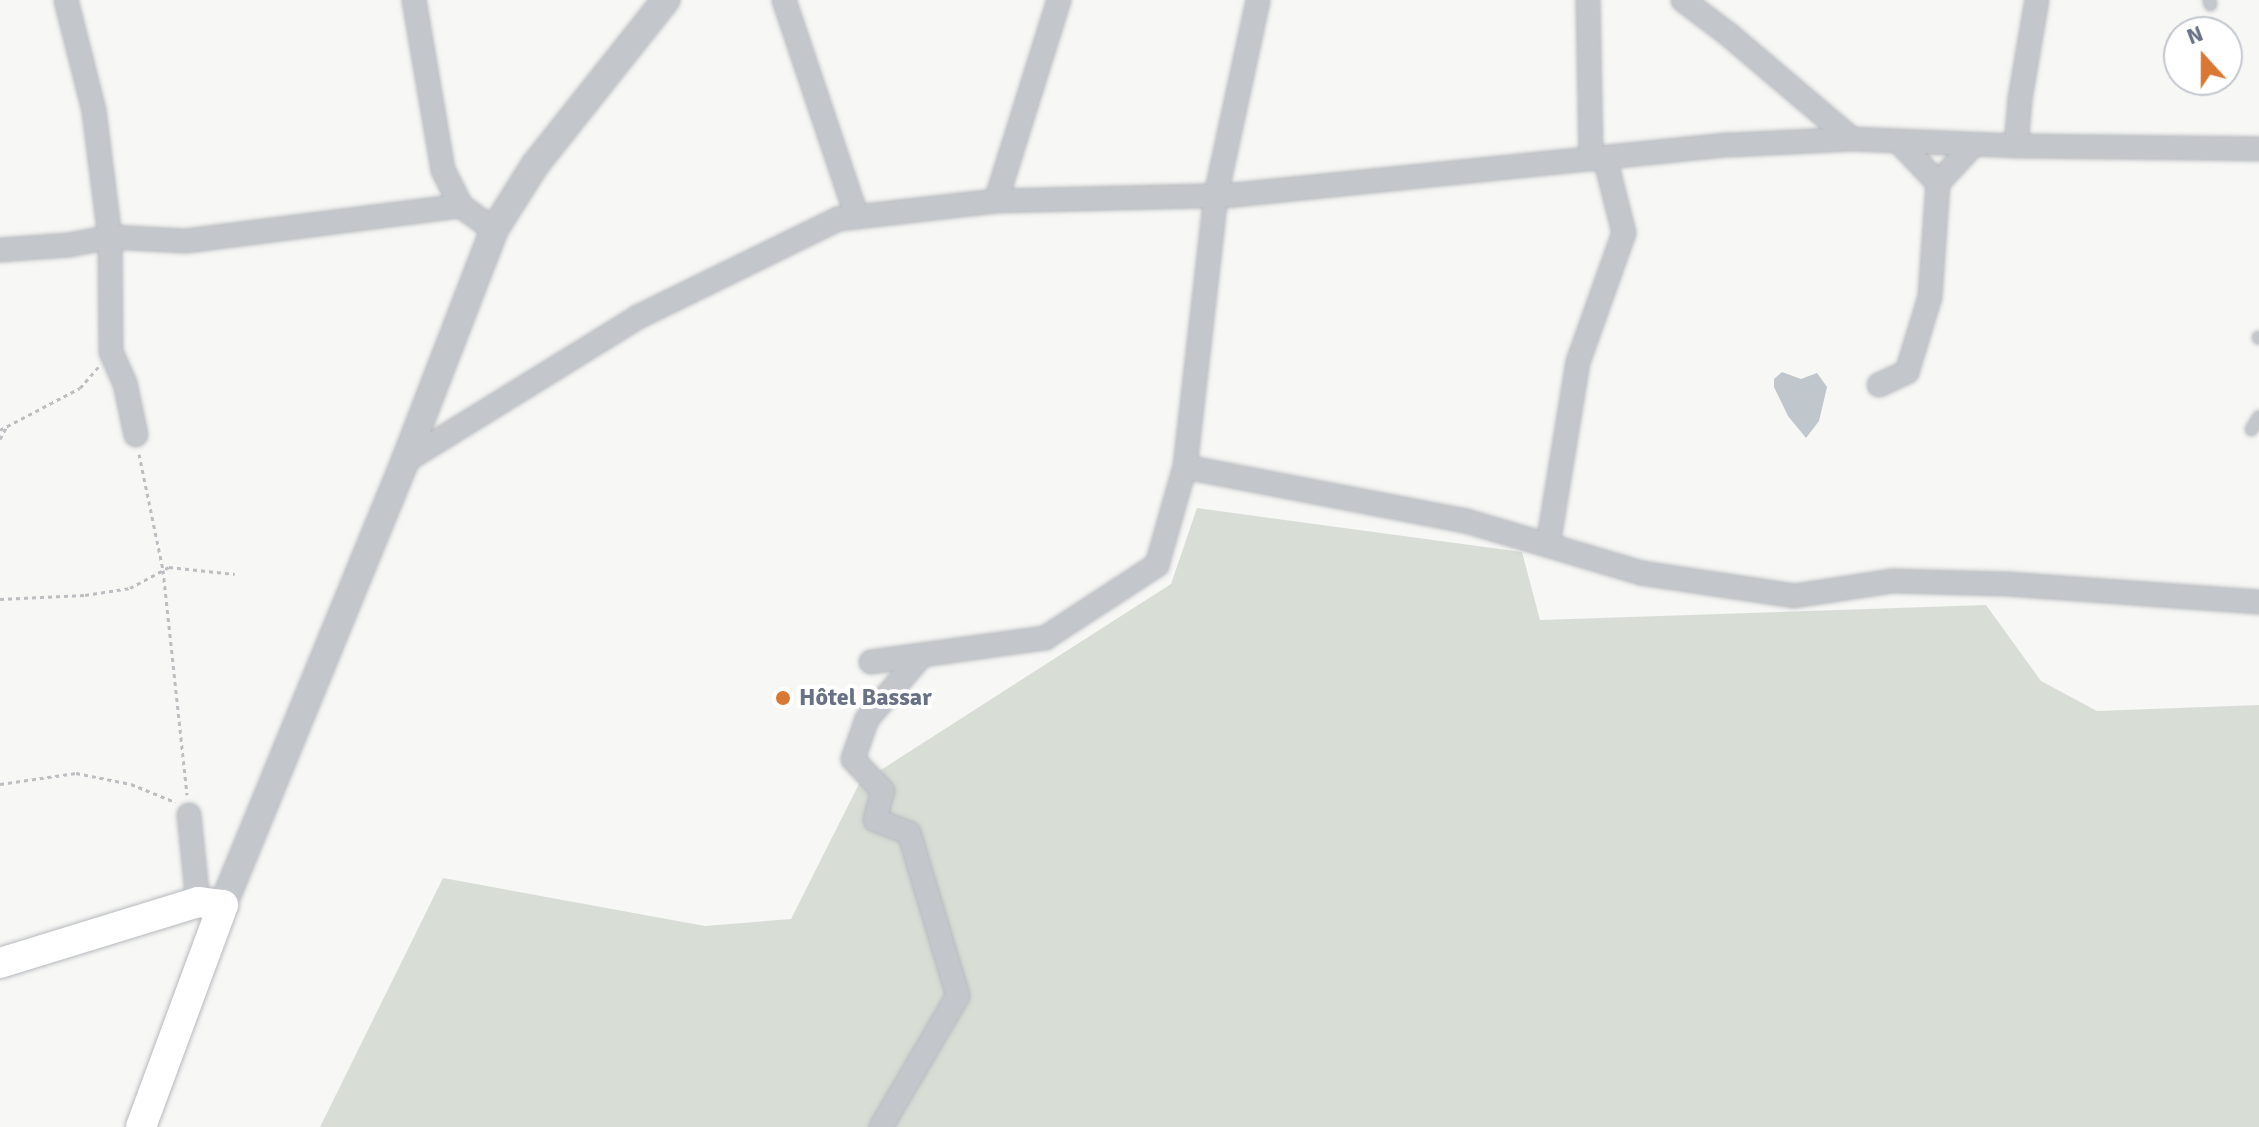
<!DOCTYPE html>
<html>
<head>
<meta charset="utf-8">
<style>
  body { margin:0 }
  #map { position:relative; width:2259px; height:1127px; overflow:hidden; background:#f7f7f5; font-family:Signika,sans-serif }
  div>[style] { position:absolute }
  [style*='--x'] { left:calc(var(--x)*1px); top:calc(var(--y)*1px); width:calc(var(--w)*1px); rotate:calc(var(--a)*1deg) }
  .green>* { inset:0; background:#d8ded6 }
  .water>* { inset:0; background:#bfc6cc }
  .path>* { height:3px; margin-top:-1.5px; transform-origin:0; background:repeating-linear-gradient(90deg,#bdbec1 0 4px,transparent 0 8px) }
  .roads { filter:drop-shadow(0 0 2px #b6b9be) drop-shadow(0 0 2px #b6b9be) }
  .service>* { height:11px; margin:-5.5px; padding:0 5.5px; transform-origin:5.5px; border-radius:5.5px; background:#c3c6ca }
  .minor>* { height:22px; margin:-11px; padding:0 11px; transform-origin:11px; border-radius:11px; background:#c3c6ca }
  .tertiary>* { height:26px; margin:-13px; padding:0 13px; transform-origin:13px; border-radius:13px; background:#c3c6ca }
  .secondary>* { height:30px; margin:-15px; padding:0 15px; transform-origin:15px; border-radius:15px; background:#fff }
  .dots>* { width:22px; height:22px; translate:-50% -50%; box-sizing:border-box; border:4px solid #fff; border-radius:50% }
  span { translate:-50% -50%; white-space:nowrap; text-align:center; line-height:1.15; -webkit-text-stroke:8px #fff; paint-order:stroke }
  .poi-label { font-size:24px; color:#687284; font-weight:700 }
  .left { translate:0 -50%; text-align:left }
  .north { position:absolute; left:2163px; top:16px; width:80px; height:80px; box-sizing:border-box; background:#fff; border:2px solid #c3c7ce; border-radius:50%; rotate:339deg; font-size:22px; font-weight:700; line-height:32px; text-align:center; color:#687284 }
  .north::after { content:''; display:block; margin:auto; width:28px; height:36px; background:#d97833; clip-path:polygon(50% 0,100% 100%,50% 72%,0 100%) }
</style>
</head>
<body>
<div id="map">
  <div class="green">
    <i style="clip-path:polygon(1197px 508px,1522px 552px,1540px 620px,1986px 605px,2041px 681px,2097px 711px,2259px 705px,2259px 1127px,320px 1127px,443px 878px,705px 926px,791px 919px,859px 784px,1171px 584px)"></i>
  </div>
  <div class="water">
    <i style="clip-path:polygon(1782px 372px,1801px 379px,1817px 373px,1827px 387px,1819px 421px,1806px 438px,1788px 416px,1774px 387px,1774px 379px)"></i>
  </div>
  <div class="path">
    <i style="--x:0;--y:430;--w:90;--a:-27.7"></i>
    <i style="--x:80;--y:388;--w:28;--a:-49"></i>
    <i style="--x:0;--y:439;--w:13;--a:-61"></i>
    <i style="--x:139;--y:454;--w:118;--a:78.3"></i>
    <i style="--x:163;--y:570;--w:226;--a:83.9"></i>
    <i style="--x:0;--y:599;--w:85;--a:-2.7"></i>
    <i style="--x:85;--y:595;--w:46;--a:-8.8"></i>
    <i style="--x:130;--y:588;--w:44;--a:-28.3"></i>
    <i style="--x:169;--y:567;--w:66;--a:6.1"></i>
    <i style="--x:0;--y:784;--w:77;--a:-8.2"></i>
    <i style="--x:76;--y:773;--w:56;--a:11.3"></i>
    <i style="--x:131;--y:784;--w:48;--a:22.2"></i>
  </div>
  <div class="roads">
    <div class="service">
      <i style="--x:2209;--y:0;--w:4;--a:76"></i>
      <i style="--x:2258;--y:337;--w:1;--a:45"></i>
      <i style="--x:2251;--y:429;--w:15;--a:-58"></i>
    </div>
    <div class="minor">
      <i style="--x:66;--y:0;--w:114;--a:75.8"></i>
      <i style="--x:94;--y:111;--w:127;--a:82.8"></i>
      <i style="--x:110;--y:237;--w:115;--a:89.5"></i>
      <i style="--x:111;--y:352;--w:34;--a:66"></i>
      <i style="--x:125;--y:383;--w:53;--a:78.1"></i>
      <i style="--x:414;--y:0;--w:172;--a:80.3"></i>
      <i style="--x:443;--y:170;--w:40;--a:63.4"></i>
      <i style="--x:461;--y:206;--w:41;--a:36"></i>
      <i style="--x:784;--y:0;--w:229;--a:71.4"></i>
      <i style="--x:1588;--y:0;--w:159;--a:88.9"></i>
      <i style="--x:1683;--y:0;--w:56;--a:37.1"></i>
      <i style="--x:1728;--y:34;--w:162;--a:40.3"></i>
      <i style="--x:2016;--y:146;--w:47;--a:-85.1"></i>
      <i style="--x:2020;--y:99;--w:100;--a:-80.3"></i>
      <i style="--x:1938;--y:183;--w:52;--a:-47.4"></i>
      <i style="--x:996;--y:201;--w:211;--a:-72.6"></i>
      <i style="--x:0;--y:250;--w:69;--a:-4.1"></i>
      <i style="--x:69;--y:245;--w:42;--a:-11"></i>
      <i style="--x:110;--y:237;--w:76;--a:3"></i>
      <i style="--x:186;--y:241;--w:277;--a:-7.3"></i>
      <i style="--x:1879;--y:385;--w:31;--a:-25"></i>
      <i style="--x:1907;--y:372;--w:78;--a:-73"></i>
      <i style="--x:1930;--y:297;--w:114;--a:-86"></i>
      <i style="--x:1938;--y:183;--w:57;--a:-133.6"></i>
      <i style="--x:405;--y:461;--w:274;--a:-31.7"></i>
      <i style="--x:638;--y:317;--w:223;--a:-26.1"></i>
      <i style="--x:838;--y:219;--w:159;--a:-6.5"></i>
      <i style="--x:996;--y:201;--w:238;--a:-1.4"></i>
      <i style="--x:1234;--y:195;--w:498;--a:-5.8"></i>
      <i style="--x:1729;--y:145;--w:123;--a:-2.8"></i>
      <i style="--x:1852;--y:139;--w:164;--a:2.4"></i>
      <i style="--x:2016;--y:146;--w:243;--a:0.7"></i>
      <i style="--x:1185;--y:467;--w:286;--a:10.9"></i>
      <i style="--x:1466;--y:521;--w:183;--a:16.5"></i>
      <i style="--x:1641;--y:573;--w:155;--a:8.5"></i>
      <i style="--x:1794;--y:596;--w:99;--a:-8.7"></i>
      <i style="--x:1892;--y:581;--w:115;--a:1.5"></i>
      <i style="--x:2007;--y:584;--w:253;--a:4.1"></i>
      <i style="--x:1548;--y:545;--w:185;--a:-80.7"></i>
      <i style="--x:1578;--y:362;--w:137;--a:-70.4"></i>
      <i style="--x:1624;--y:233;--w:77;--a:-104.2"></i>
      <i style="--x:871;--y:662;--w:176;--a:-7.9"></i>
      <i style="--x:1045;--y:638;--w:134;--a:-33.1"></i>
      <i style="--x:1157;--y:565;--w:102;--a:-74.1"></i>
      <i style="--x:1185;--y:467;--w:274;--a:-83.5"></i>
      <i style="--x:1216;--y:195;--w:199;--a:-77.8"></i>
      <i style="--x:189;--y:815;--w:87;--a:84.1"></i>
      <i style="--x:881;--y:1127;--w:152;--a:-59.6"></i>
      <i style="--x:958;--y:996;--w:170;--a:-106.7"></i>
      <i style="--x:909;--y:833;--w:36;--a:-159"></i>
      <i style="--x:875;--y:820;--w:30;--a:-75"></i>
      <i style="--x:883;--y:791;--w:44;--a:-133.2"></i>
      <i style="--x:853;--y:759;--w:42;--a:-70.7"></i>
      <i style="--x:867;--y:719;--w:84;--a:-49.3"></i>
    </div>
    <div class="tertiary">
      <i style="--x:223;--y:905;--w:480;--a:-67.7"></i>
      <i style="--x:405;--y:461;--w:248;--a:-68.9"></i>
      <i style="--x:494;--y:230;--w:77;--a:-57.8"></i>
      <i style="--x:535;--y:165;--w:211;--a:-51.6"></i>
    </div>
    <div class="secondary">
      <i style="--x:0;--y:963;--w:207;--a:-17.1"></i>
      <i style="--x:198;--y:902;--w:25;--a:7"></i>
      <i style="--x:223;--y:905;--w:237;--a:110.3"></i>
    </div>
  </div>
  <div class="dots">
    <i style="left:783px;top:698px;background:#d97833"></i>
  </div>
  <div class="poi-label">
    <span class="left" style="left:799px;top:698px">Hôtel Bassar</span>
  </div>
  <div class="north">N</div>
</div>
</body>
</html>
